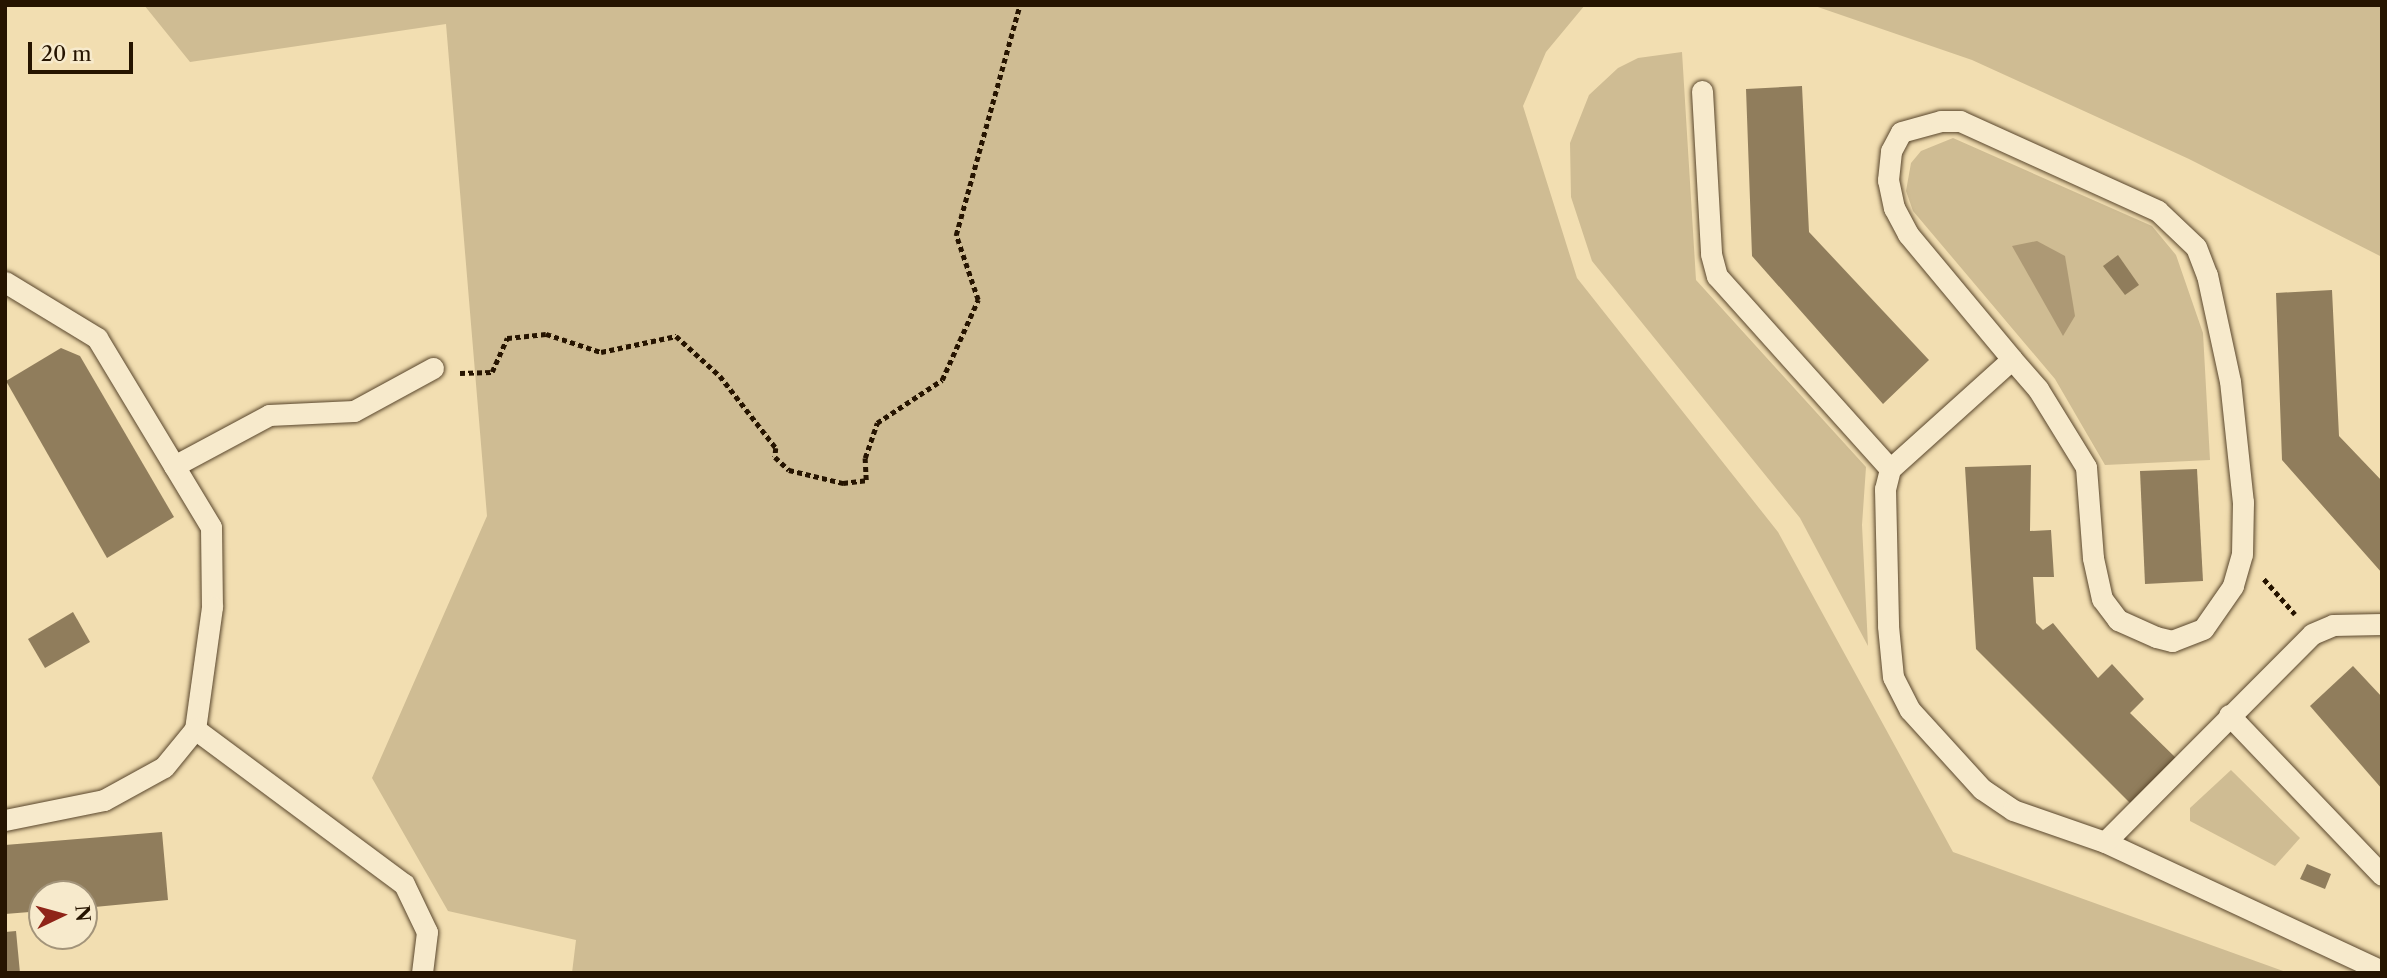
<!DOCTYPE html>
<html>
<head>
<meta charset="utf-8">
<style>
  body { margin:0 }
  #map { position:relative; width:2387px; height:978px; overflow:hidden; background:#f2deb1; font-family:"Libre Caslon Text",serif }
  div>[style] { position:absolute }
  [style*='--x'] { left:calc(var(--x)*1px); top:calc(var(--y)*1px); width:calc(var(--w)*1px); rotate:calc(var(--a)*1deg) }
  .green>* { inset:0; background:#cfbc93 }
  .water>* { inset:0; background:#ad9975 }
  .building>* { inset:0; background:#907d5c }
  .path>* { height:4.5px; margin-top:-2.25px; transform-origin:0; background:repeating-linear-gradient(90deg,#261400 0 5px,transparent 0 8.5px) }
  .roads { filter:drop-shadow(0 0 2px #59462c) drop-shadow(0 0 2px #59462c) }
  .service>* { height:21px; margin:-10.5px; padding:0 10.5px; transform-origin:10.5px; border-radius:10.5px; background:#f7eacc }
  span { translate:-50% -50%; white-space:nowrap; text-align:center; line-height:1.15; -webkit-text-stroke:7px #f7eacc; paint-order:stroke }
  .frame { position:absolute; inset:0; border:7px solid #261400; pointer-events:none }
  .north { position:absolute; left:28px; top:880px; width:70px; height:70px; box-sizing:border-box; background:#f7eacc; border:2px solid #a3947a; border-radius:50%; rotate:85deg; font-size:19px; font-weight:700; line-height:28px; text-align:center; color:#261400 }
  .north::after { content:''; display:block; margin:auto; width:24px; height:32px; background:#8f2418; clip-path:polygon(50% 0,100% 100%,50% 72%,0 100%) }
  .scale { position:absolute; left:28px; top:42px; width:105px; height:32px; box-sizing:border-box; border:4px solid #261400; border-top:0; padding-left:9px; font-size:21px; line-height:24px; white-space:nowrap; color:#261400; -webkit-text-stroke:5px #f7eacc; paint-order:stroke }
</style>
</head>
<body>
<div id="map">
  <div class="green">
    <i style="clip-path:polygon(144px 5px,1585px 5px,1546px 52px,1523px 106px,1577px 278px,1778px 532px,1953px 852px,2289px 973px,572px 973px,576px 940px,448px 911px,372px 778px,487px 516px,446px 24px,190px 62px)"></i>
    <i style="clip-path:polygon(1812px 5px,2382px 5px,2382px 257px,2189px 159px,1972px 60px)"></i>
    <i style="clip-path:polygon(1682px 52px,1696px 280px,1866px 467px,1862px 525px,1868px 646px,1800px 518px,1592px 261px,1571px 197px,1570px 143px,1589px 95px,1618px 68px,1638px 58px)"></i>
    <i style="clip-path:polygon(1953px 138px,2152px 226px,2176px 255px,2203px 333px,2210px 460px,2105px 465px,2055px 379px,1913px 211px,1906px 191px,1911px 163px,1921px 151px)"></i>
    <i style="clip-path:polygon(2231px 770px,2300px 838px,2275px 866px,2190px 821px,2190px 808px)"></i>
  </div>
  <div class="water">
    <i style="clip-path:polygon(2037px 241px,2065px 256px,2075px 316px,2063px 336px,2012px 246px)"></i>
  </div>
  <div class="building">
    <i style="clip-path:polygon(1802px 86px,1809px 232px,1929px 360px,1883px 404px,1752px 256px,1746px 89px)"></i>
    <i style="clip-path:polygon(2118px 255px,2139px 285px,2125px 295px,2103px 266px)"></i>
    <i style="clip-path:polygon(2332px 290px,2339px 436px,2382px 481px,2382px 573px,2282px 460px,2276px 293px)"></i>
    <i style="clip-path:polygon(61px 348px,80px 356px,174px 517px,107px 558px,6px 381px)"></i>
    <i style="clip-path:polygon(2031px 465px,2030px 531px,2051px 530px,2054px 577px,2033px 577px,2036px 623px,2043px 630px,2053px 623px,2098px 678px,2112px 664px,2144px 699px,2130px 713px,2178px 760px,2131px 804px,1976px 649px,1965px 467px)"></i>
    <i style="clip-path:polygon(2197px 469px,2203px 581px,2145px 584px,2140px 471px)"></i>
    <i style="clip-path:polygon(73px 612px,90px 642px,45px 668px,28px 639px)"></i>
    <i style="clip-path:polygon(2353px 666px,2382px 697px,2382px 789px,2310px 706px)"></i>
    <i style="clip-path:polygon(162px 832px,168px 900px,84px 908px,84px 894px,42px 894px,42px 911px,5px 914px,5px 845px)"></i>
    <i style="clip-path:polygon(2307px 864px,2331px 874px,2325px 889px,2300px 879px)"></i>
    <i style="clip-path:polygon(16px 931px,20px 973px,5px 973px,5px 932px)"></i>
  </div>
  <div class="path">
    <i style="--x:460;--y:373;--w:32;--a:-2"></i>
    <i style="--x:492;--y:372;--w:37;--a:-66"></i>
    <i style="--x:507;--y:338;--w:39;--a:-6"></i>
    <i style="--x:546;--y:334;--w:58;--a:18.1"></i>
    <i style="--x:601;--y:352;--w:77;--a:-12"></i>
    <i style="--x:676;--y:336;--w:59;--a:42.3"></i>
    <i style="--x:720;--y:376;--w:91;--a:52.1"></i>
    <i style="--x:776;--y:448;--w:9;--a:96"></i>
    <i style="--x:775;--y:457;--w:19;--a:43"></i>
    <i style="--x:789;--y:470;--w:56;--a:13.5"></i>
    <i style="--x:843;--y:483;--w:23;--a:-7"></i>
    <i style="--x:866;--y:480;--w:22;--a:-93"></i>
    <i style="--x:865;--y:458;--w:37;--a:-71"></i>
    <i style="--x:877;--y:423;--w:78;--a:-33.5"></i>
    <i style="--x:942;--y:380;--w:88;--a:-65.8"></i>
    <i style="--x:978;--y:300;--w:69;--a:-108.7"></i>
    <i style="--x:956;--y:235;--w:239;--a:-74.5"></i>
    <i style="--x:2264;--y:579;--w:47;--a:48.5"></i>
  </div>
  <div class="roads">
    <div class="service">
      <i style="--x:1702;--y:91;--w:163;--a:86.8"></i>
      <i style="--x:1711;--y:254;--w:23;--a:75"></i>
      <i style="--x:1717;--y:276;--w:259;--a:48.1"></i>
      <i style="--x:1890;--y:469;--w:21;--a:104"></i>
      <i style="--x:1885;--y:489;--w:137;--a:88.7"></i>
      <i style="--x:1888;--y:626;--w:51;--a:84.4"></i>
      <i style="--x:1893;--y:677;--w:37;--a:63"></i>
      <i style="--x:1910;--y:710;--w:107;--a:47.7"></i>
      <i style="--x:1982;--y:789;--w:37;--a:34"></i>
      <i style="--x:2013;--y:810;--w:97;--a:19.2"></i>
      <i style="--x:2105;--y:842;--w:306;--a:25"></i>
      <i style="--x:5;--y:282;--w:108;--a:31.3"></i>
      <i style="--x:97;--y:338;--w:221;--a:58.9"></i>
      <i style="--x:211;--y:527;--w:80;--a:89.3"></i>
      <i style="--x:212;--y:607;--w:123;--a:97.9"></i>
      <i style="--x:195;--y:729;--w:260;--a:36.6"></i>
      <i style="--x:404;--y:884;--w:53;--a:64.4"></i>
      <i style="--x:427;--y:932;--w:41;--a:97"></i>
      <i style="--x:174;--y:466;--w:108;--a:-28.2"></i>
      <i style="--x:269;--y:415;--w:85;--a:-2.7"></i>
      <i style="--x:354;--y:411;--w:90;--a:-28.6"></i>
      <i style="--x:1890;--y:469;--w:164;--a:-42"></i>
      <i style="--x:2012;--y:359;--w:163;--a:-129.8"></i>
      <i style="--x:1908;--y:234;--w:30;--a:-118"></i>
      <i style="--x:1894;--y:208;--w:29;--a:-102"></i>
      <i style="--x:1888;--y:180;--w:29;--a:-84"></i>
      <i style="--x:1891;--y:151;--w:21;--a:-62"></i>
      <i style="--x:1901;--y:132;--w:41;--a:-15.4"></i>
      <i style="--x:1941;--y:121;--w:19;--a:0"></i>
      <i style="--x:1960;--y:121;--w:217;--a:24.4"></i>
      <i style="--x:2158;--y:211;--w:52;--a:43.5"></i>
      <i style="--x:2196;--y:247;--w:30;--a:69"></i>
      <i style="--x:2207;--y:275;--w:108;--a:77.8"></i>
      <i style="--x:2230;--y:381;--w:122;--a:83.9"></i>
      <i style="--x:2243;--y:502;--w:52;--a:91.1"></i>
      <i style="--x:2242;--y:554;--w:33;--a:106"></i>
      <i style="--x:2233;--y:586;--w:52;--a:124.9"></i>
      <i style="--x:2203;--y:629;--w:33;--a:159"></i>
      <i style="--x:2172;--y:641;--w:16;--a:-166"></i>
      <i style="--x:2156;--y:637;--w:42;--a:-155.9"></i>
      <i style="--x:2118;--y:620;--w:26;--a:-127"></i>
      <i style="--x:2102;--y:599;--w:42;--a:-102.4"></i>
      <i style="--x:2093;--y:558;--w:91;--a:-94.4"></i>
      <i style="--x:2086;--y:467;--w:92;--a:-121.6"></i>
      <i style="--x:2038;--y:389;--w:40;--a:-131"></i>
      <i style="--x:2229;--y:715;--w:221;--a:46.3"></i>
      <i style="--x:5;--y:820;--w:101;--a:-11.4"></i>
      <i style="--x:104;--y:800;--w:68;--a:-28.8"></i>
      <i style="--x:164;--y:767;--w:49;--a:-50.8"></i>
      <i style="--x:2105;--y:842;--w:293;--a:-45.1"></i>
      <i style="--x:2312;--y:634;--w:23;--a:-23"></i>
      <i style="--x:2333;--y:625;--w:49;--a:-1.2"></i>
    </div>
  </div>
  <div class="frame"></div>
  <div class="north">N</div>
  <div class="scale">20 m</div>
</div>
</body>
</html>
